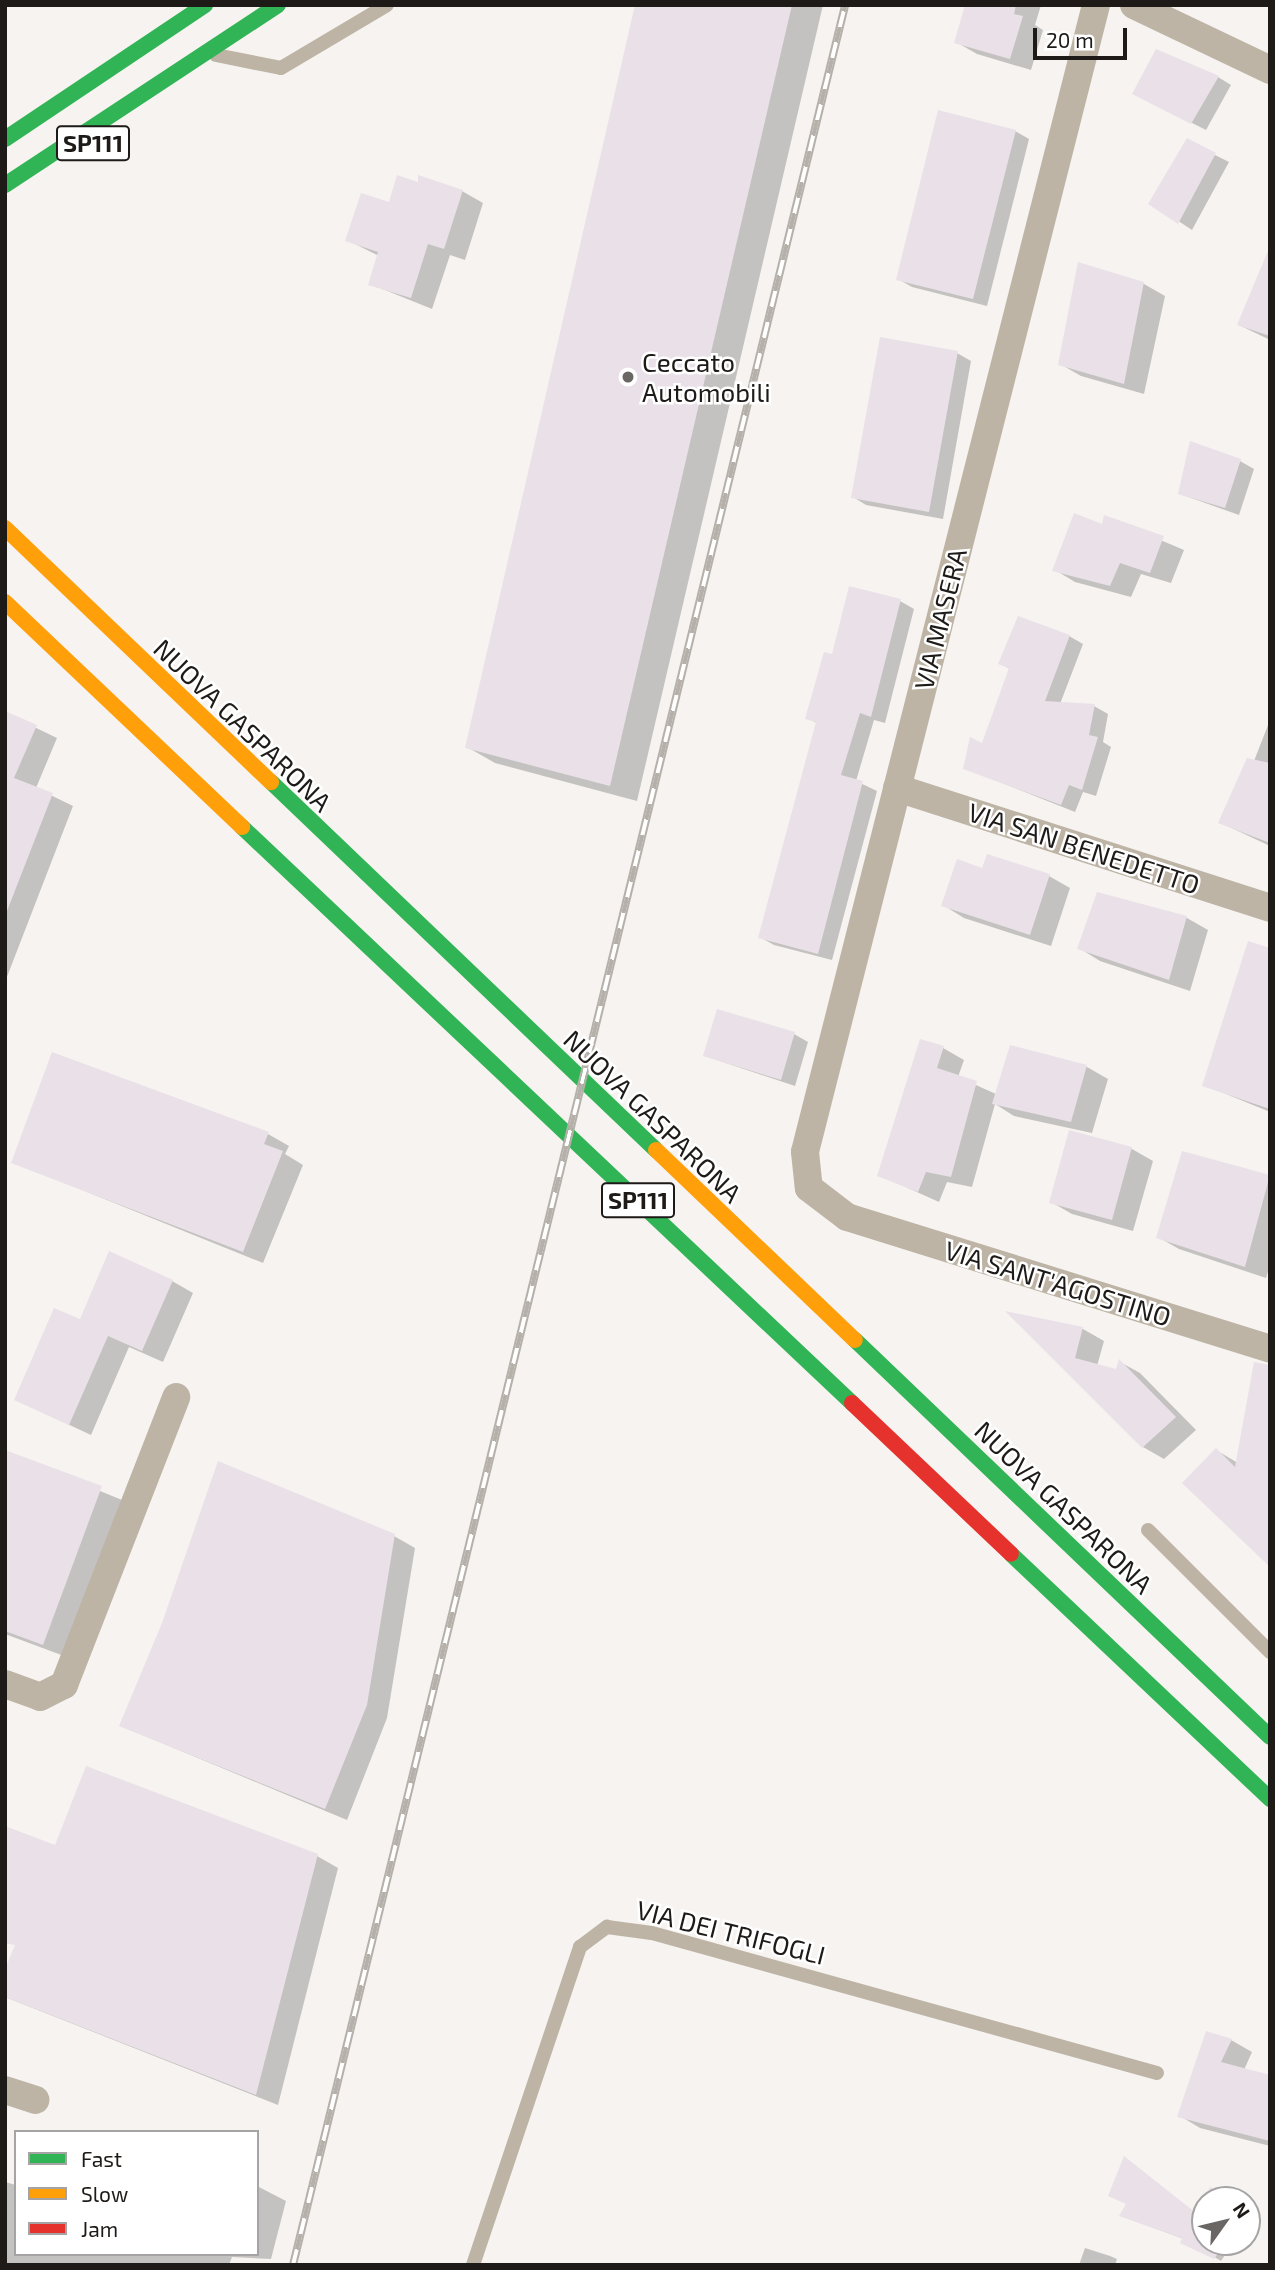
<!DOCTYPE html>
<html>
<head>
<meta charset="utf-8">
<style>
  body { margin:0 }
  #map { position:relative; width:1275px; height:2270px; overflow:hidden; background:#f6f3f0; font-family:"Exo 2",sans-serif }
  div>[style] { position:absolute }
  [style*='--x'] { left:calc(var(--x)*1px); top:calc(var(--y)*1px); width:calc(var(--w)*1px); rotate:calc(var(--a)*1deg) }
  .shadow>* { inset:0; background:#0003 }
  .building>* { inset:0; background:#e9e0e8 }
  .lane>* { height:14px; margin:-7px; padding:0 7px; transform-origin:7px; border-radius:7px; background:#bdb4a5 }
  .street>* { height:28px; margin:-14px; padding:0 14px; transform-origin:14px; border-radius:14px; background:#bdb4a5 }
  .fast>* { height:16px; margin:-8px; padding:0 8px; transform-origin:8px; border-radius:8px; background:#30b455 }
  .slow>* { height:16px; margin:-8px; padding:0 8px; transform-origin:8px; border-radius:8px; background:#ff9f0a }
  .jam>* { height:16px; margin:-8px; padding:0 8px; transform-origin:8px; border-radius:8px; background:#e5322d }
  .rail>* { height:8px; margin-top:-4px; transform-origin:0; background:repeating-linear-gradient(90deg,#fff 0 16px,#b5b0a9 0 32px); box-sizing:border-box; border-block:2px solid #b5b0a9 }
  .dots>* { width:19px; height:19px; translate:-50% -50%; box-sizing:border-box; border:4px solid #fff; border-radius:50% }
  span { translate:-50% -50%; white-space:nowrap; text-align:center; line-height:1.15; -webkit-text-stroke:5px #fff; paint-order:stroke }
  .shield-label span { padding:2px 5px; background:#fff; border:2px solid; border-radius:5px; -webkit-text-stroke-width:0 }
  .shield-label { font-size:24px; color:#1d1a18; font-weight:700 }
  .poi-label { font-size:26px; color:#1d1a18 }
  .left { translate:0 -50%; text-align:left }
  .street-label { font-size:26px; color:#1d1a18 }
  .frame { position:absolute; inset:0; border:7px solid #1d1a18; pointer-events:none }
  .legend { position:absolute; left:14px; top:2130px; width:245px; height:126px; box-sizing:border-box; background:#fff; border:2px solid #a5a3a3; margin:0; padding:9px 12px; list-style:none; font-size:21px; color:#1d1a18 }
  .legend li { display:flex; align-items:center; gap:14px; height:35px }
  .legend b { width:35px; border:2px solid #a5a3a3 }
  .north { position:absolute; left:1191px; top:2186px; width:70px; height:70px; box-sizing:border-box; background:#fff; border:2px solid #a5a3a3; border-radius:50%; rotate:56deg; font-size:19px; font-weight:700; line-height:28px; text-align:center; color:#1d1a18 }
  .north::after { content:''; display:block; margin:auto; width:24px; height:32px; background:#696664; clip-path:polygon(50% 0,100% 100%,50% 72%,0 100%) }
  .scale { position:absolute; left:1033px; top:28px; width:94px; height:32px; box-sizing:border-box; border:4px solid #1d1a18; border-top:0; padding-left:9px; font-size:21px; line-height:24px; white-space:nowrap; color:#1d1a18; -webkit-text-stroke:5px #fff; paint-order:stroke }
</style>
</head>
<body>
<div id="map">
  <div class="shadow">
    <i style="clip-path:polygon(637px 5px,823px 5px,637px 801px,495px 763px,467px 747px)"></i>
    <i style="clip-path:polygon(967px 5px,1041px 5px,1035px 25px,1043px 30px,1031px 70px,977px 54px,956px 42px)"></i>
    <i style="clip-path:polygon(1218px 77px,1231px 85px,1206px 130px,1148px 101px)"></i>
    <i style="clip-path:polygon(1015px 131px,1029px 139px,987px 306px,912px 287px,898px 279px)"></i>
    <i style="clip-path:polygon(1215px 155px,1229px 162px,1192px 230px,1151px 203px)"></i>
    <i style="clip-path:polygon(462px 191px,483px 203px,465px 260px,450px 255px,432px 309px,370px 284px,379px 256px,347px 240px,390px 205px)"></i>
    <i style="clip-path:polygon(1079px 264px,1144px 284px,1165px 296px,1144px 394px,1081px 376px,1060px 364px)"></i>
    <i style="clip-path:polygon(1270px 271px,1270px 340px,1239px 325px)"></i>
    <i style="clip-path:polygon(957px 353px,971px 361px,943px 519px,866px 505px,853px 497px)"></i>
    <i style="clip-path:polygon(1240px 461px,1254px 469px,1239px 515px,1180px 494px)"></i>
    <i style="clip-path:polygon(1106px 517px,1184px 550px,1171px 583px,1141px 574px,1131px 597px,1075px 582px,1055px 570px,1104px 527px)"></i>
    <i style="clip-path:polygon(900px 601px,914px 609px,885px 723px,874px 720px,856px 781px,877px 791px,832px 960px,774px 945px,760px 937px,817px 723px,807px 718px,833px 656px)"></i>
    <i style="clip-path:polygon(1069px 636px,1083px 644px,1060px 704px,1094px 706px,1108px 714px,1103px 742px,1111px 747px,1096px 796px,1083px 792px,1075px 812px,965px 768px,983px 746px,1010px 669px,1001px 664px)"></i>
    <i style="clip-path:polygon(5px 713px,57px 738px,36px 788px,73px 806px,5px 982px)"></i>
    <i style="clip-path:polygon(1270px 720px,1270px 846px,1221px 823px,1254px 761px)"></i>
    <i style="clip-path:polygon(983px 870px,1049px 876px,1070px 888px,1051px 946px,964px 918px,943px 905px)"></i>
    <i style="clip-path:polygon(1099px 895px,1187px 918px,1208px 930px,1190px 991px,1100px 961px,1079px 948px)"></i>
    <i style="clip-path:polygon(1270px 950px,1270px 1112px,1204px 1085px)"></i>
    <i style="clip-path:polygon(794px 1034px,808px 1042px,795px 1086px,705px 1056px)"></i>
    <i style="clip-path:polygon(1011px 1047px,1087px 1067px,1108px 1079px,1092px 1133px,1014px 1116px,995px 1104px,972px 1187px,947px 1182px,939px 1202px,879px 1175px,943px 1048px,964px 1060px,958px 1077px,996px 1094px)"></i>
    <i style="clip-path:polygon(53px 1055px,268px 1134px,289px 1146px,285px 1154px,303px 1165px,263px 1263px,13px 1162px)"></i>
    <i style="clip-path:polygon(1070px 1132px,1132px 1149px,1153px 1161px,1133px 1231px,1072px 1214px,1051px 1202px)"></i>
    <i style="clip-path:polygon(1184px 1153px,1270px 1177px,1270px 1265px,1266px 1278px,1179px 1249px,1158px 1237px)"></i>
    <i style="clip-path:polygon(172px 1281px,193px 1293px,163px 1362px,129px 1347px,91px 1435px,16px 1400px,80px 1321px)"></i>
    <i style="clip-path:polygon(1011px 1314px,1083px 1329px,1104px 1341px,1097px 1366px,1117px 1372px,1120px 1362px,1140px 1373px,1196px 1430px,1164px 1459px,1143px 1447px)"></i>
    <i style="clip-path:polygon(1216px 1450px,1243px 1466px,1270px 1562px)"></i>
    <i style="clip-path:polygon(5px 1452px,122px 1500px,64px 1656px,5px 1634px)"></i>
    <i style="clip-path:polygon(394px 1536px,415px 1548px,387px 1718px,347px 1820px,121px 1726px)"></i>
    <i style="clip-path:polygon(317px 1856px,338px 1868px,278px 2105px,5px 1997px,5px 1974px)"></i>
    <i style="clip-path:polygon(1231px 2040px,1252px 2052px,1244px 2070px,1270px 2076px,1270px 2146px,1200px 2128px,1180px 2116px)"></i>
    <i style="clip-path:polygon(5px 2182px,16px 2185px,16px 2254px,257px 2254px,257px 2186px,286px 2201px,271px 2259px,232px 2257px,229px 2265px,5px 2265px)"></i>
    <i style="clip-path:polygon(1205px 2200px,1205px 2242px,1234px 2242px,1221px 2261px,1184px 2239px,1121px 2216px,1197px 2214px)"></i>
    <i style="clip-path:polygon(1247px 2206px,1257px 2211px,1247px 2224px)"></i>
    <i style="clip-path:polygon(1085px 2248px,1110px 2256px,1117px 2259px,1115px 2265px,1079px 2265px)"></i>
  </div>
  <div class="building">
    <i style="clip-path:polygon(635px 5px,792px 5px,610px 786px,465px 748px)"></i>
    <i style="clip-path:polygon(965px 5px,1016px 5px,1014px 14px,1023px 16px,1010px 59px,954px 43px)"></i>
    <i style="clip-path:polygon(1156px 49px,1219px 76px,1191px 124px,1132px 94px)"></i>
    <i style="clip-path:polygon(938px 110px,1016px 130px,973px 299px,896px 280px)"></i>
    <i style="clip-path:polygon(1187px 138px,1216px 153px,1178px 224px,1148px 204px)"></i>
    <i style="clip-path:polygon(397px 175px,418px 182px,418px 175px,463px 190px,444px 249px,428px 244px,411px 298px,368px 285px,378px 252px,345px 241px,361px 193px,389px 202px)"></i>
    <i style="clip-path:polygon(1270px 246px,1270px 336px,1237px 325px)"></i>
    <i style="clip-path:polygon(1078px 262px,1144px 282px,1124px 384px,1058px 365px)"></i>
    <i style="clip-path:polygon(880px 337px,958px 351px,929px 512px,851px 498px)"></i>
    <i style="clip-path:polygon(1190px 441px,1241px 459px,1225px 508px,1178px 494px)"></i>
    <i style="clip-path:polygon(1074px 513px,1102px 524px,1104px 515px,1164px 536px,1150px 573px,1120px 563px,1110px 586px,1052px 571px)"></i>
    <i style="clip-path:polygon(849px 586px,901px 599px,871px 717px,860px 713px,841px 775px,863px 781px,818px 954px,758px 938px,816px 722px,805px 719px,824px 652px,832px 654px)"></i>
    <i style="clip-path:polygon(1018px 616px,1070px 635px,1045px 701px,1095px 704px,1089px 735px,1098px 737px,1082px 790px,1069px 785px,1061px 805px,963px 769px,970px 737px,982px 743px,1009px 668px,998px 664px)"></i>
    <i style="clip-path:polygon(5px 711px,37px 725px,14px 778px,53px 793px,7px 911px)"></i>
    <i style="clip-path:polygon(1247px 758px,1270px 763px,1270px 843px,1218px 823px)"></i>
    <i style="clip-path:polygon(987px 854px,1050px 874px,1030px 935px,941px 906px,957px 859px,982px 868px)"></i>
    <i style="clip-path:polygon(1097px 892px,1187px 916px,1169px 980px,1077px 949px)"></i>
    <i style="clip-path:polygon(1248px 941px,1270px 948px,1270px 1109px,1202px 1086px)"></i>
    <i style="clip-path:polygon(717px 1009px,795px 1032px,781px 1080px,703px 1056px)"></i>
    <i style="clip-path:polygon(920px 1039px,944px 1046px,937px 1068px,977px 1081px,951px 1177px,926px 1172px,918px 1192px,877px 1176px)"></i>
    <i style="clip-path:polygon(1010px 1045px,1087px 1065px,1071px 1122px,992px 1104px)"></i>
    <i style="clip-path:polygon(52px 1052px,269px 1132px,264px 1144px,283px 1151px,243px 1252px,11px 1163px)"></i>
    <i style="clip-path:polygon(1069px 1130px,1132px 1147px,1112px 1220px,1049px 1203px)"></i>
    <i style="clip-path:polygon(1182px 1151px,1270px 1175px,1245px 1267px,1156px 1238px)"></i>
    <i style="clip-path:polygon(109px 1251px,173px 1280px,142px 1351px,108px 1336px,69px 1425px,14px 1400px,54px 1308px,80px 1319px)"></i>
    <i style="clip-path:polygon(1005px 1311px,1083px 1327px,1075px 1358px,1116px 1369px,1119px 1359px,1176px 1417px,1142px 1448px)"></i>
    <i style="clip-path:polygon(1254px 1362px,1270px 1365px,1270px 1567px,1182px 1483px,1216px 1448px,1235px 1467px)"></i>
    <i style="clip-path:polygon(5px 1450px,102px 1486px,43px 1645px,5px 1631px)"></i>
    <i style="clip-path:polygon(218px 1461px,395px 1534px,367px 1705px,325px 1809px,119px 1726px,162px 1623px)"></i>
    <i style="clip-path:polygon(86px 1766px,318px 1854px,256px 2095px,5px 1997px,5px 1969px,15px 1945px,5px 1943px,5px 1826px,55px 1845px)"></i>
    <i style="clip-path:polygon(1206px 2031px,1232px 2039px,1221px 2062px,1270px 2075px,1270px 2141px,1177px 2117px)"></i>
    <i style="clip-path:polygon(1124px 2156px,1196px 2213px,1210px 2187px,1238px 2200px,1205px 2200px,1205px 2242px,1226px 2242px,1214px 2259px,1180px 2243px,1182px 2238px,1119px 2216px,1126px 2204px,1108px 2196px)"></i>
  </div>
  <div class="lane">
    <i style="--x:216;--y:55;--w:66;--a:11.3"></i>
    <i style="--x:281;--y:68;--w:123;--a:-30.7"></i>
    <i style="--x:1148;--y:1530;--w:173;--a:45"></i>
    <i style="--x:473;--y:2265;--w:336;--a:-71.4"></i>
    <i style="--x:580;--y:1947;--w:34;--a:-37"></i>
    <i style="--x:607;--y:1927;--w:45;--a:7.6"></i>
    <i style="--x:652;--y:1933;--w:524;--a:15.49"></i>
  </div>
  <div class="street">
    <i style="--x:1096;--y:5;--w:1183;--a:104.24"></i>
    <i style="--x:805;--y:1152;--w:36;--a:84"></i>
    <i style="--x:809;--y:1188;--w:48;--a:37.3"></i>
    <i style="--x:847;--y:1217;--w:443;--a:17.3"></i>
    <i style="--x:1134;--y:5;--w:151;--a:25.5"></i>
    <i style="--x:897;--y:788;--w:392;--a:17.8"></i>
    <i style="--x:5;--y:1684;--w:37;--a:20"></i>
    <i style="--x:40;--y:1697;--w:27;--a:-27"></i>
    <i style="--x:64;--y:1685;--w:309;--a:-68.7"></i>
    <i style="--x:5;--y:2090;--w:32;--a:18"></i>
  </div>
  <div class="fast">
    <i style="--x:5;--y:139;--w:241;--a:-33.8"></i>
    <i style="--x:5;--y:185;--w:327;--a:-33.4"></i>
    <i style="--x:271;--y:782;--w:533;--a:43.71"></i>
    <i style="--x:242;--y:827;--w:839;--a:43.36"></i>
    <i style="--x:855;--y:1340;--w:574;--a:43.73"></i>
    <i style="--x:1011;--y:1554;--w:357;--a:43.4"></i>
  </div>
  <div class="slow">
    <i style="--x:5;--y:528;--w:368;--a:43.7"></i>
    <i style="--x:5;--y:602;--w:327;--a:43.5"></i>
    <i style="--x:656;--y:1150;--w:275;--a:43.7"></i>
  </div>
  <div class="jam">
    <i style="--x:852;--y:1403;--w:219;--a:43.5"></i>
  </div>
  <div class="rail">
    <i style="--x:293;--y:2265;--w:2326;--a:-76.27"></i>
  </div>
  <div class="dots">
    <i style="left:628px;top:377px;background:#696664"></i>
  </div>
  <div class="shield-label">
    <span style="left:93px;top:143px">SP111</span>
    <span style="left:638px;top:1200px">SP111</span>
  </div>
  <div class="poi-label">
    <span class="left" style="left:642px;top:377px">Ceccato<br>Automobili</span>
  </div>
  <div class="street-label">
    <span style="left:940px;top:619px;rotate:-76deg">VIA MASERA</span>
    <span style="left:243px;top:725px;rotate:44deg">NUOVA GASPARONA</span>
    <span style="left:1084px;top:848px;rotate:18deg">VIA SAN BENEDETTO</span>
    <span style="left:653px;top:1116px;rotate:44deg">NUOVA GASPARONA</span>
    <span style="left:1058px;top:1283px;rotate:17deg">VIA SANT'AGOSTINO</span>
    <span style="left:1064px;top:1507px;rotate:44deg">NUOVA GASPARONA</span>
    <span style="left:731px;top:1932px;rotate:14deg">VIA DEI TRIFOGLI</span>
  </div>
  <div class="frame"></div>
  <ul class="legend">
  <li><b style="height:9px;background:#30b455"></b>Fast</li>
  <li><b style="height:9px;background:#ff9f0a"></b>Slow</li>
  <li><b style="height:9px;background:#e5322d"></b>Jam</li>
  </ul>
  <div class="north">N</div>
  <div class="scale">20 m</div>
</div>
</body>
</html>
